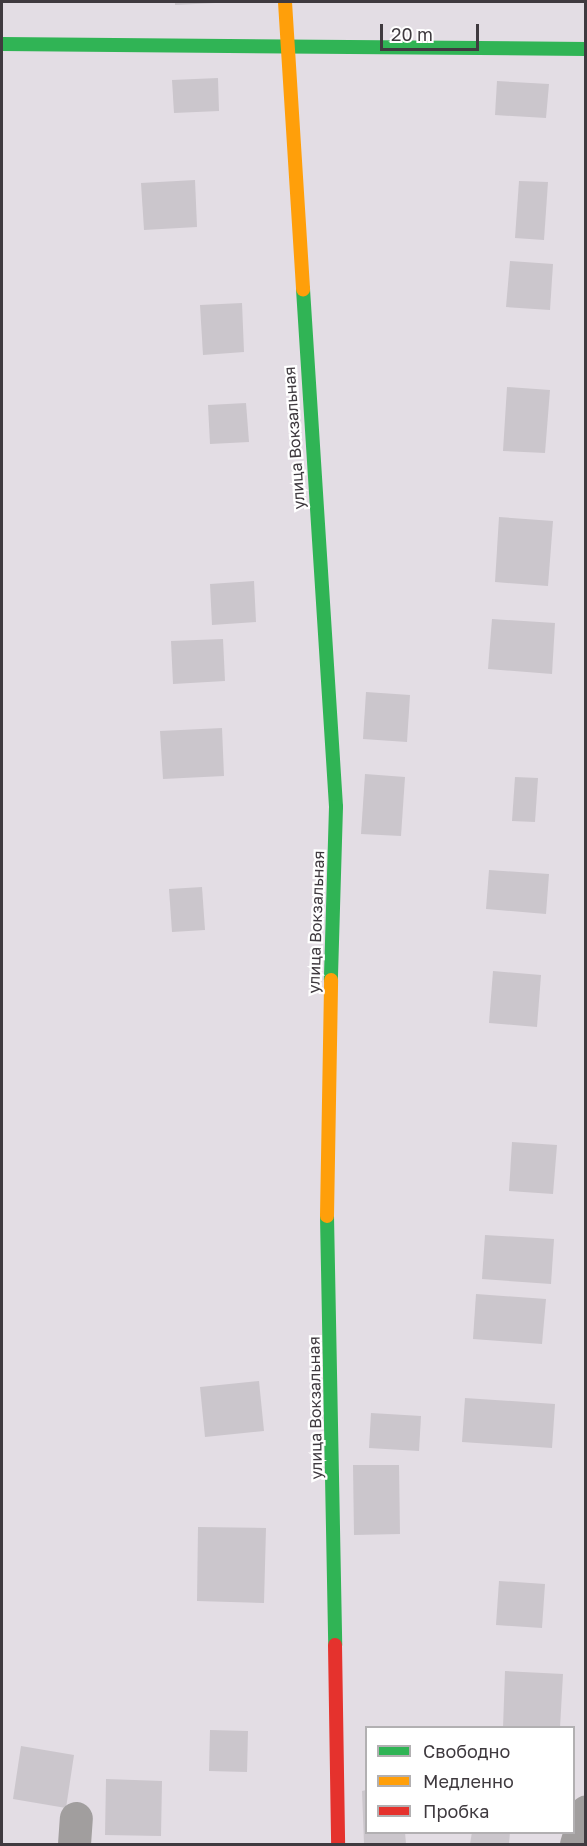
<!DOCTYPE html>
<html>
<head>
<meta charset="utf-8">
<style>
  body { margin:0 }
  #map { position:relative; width:587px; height:1846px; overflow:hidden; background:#e3dde4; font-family:"Golos Text",sans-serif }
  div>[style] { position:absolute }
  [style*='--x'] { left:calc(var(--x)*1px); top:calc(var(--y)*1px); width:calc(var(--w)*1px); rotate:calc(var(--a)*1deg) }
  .building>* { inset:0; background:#cbc6cc }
  .street>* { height:33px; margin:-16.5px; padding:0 16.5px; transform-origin:16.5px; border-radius:16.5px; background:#a19e9e }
  .fast>* { height:14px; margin:-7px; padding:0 7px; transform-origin:7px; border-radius:7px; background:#30b455 }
  .slow>* { height:14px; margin:-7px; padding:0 7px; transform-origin:7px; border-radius:7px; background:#ff9f0a }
  .jam>* { height:14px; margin:-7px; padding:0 7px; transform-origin:7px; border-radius:7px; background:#e5322d }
  span { translate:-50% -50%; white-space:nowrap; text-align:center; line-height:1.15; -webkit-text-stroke:4.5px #fff; paint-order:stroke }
  .street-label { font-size:16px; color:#3f3a3f }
  .frame { position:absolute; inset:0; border:3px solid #3f3a3f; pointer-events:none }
  .legend { position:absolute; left:365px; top:1726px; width:210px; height:108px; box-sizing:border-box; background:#fff; border:2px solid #b2b0b2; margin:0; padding:8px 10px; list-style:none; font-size:18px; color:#3f3a3f }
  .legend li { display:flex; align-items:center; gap:12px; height:30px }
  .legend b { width:30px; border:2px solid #b2b0b2 }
  .scale { position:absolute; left:380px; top:24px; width:99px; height:27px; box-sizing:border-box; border:3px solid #3f3a3f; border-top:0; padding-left:8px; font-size:18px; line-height:21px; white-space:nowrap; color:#3f3a3f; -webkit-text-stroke:4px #fff; paint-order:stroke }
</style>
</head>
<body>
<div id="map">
  <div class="building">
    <i style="clip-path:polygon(175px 2px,215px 2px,215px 3px,175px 5px)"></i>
    <i style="clip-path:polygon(218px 78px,219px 111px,174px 113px,172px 80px)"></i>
    <i style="clip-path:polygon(497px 81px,549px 84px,546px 118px,495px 115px)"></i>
    <i style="clip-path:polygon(195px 180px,197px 227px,144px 230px,141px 183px)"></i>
    <i style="clip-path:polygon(519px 181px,548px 182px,544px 240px,515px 238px)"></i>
    <i style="clip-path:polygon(510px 261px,553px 264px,550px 310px,506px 307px)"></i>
    <i style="clip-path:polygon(242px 303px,244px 352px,203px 355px,200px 305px)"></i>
    <i style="clip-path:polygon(507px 387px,550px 390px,545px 453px,503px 451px)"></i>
    <i style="clip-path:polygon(246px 403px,249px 442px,210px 444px,208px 405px)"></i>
    <i style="clip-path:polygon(499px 517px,553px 521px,548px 586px,495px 582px)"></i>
    <i style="clip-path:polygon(254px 581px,256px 622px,212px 625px,210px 584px)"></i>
    <i style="clip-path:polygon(492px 619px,555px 623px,552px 674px,488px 669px)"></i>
    <i style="clip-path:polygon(223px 639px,225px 681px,173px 684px,171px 641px)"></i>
    <i style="clip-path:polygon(366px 692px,410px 695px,407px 742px,363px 739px)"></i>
    <i style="clip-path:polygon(222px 728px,224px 776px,163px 779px,160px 731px)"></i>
    <i style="clip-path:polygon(365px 774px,405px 777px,401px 836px,361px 834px)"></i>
    <i style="clip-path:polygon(515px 777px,538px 778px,535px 822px,512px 821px)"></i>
    <i style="clip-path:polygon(489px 870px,549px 874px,546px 914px,486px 909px)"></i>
    <i style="clip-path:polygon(202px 887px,205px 930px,172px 932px,169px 889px)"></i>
    <i style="clip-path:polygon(493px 971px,541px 975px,537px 1027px,489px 1023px)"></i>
    <i style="clip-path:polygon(512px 1142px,557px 1145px,553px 1194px,509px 1191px)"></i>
    <i style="clip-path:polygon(485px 1235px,554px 1239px,551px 1284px,482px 1279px)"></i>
    <i style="clip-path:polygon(476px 1294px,546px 1299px,542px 1344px,473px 1339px)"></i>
    <i style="clip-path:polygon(259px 1381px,264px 1431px,205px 1437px,200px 1387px)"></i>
    <i style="clip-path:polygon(465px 1398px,555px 1404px,552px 1448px,462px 1442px)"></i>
    <i style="clip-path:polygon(371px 1413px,421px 1416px,419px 1451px,369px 1448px)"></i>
    <i style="clip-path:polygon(353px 1465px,399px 1465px,400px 1534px,354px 1535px)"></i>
    <i style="clip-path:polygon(198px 1527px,266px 1528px,264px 1603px,197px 1601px)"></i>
    <i style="clip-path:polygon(499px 1581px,545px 1584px,542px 1628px,496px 1625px)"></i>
    <i style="clip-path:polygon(505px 1671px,563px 1674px,560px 1728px,503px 1728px)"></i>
    <i style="clip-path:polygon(210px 1730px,248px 1731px,247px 1772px,209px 1771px)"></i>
    <i style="clip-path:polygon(21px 1746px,74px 1755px,66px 1808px,13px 1799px)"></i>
    <i style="clip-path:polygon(106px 1779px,162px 1781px,161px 1836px,105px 1835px)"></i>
    <i style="clip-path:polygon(366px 1790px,366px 1832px,405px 1832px,406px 1844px,364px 1844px,362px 1791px)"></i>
    <i style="clip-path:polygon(472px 1832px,510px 1832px,509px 1844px,470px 1844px)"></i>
  </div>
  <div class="street">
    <i style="--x:74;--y:1844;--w:26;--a:-86"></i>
    <i style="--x:576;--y:1844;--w:34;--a:-73"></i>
  </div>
  <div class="fast">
    <i style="--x:2;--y:44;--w:584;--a:0.49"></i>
    <i style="--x:303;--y:289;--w:519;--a:86.35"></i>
    <i style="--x:336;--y:807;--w:173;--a:91.7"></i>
    <i style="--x:327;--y:1216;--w:429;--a:88.9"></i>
  </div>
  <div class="slow">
    <i style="--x:285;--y:2;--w:288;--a:86.4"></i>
    <i style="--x:327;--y:1216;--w:236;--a:-89"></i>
  </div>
  <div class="jam">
    <i style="--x:335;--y:1645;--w:199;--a:89.1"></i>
  </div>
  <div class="street-label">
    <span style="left:294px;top:438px;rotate:-94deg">улица Вокзальная</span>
    <span style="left:316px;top:922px;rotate:-88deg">улица Вокзальная</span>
    <span style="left:315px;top:1408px;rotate:-91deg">улица Вокзальная</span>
  </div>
  <div class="frame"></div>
  <ul class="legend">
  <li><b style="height:8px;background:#30b455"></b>Свободно</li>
  <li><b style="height:8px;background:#ff9f0a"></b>Медленно</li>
  <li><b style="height:8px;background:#e5322d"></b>Пробка</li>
  </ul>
  <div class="scale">20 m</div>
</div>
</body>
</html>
